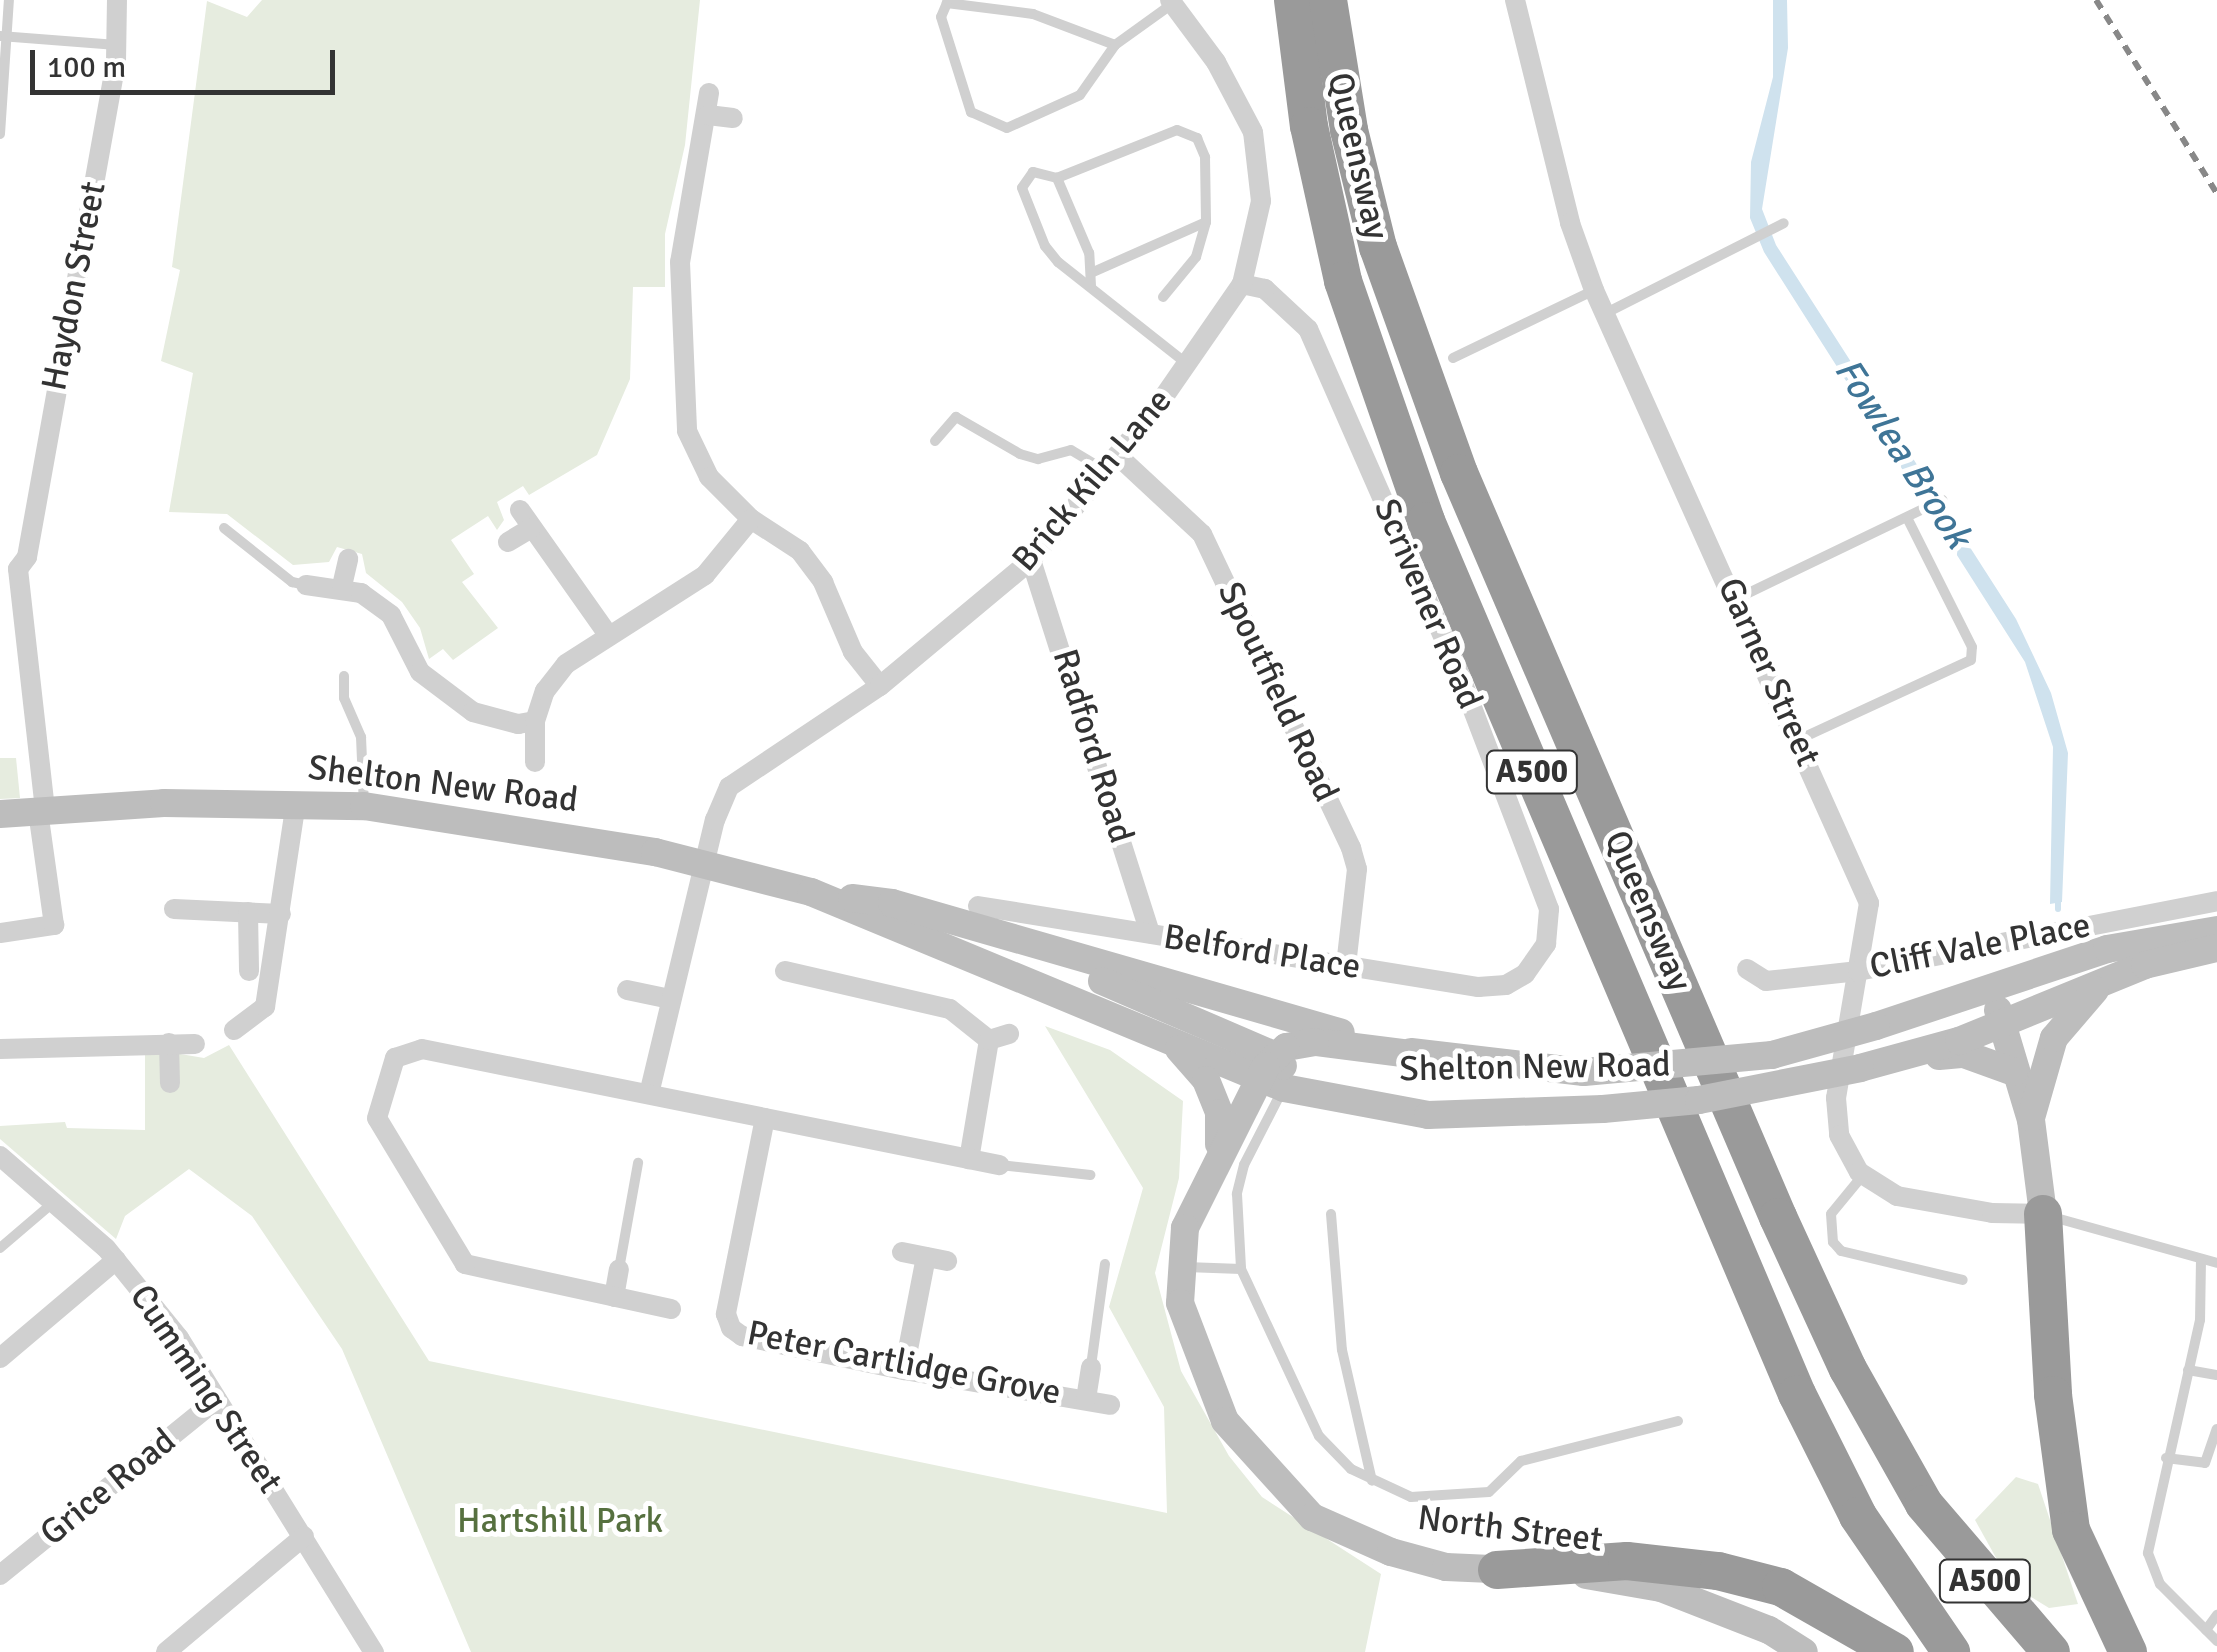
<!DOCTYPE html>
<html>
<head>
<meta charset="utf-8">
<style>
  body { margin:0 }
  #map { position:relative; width:2217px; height:1652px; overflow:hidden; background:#fff; font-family:Signika,sans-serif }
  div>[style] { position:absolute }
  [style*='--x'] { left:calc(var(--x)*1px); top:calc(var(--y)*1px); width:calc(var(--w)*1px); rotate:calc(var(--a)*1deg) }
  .green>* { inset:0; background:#e6ecdf }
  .water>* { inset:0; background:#cfe2ee }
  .stream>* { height:6px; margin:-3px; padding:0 3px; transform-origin:3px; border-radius:3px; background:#cfe2ee }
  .lane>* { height:10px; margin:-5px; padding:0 5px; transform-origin:5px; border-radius:5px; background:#d0d0d0 }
  .street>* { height:20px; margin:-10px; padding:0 10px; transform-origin:10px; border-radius:10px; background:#d0d0d0 }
  .secondary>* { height:28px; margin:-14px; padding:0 14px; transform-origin:14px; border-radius:14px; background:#bdbdbd }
  .highway>* { height:38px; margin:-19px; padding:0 19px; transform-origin:19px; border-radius:19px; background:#9a9a9a }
  .rail>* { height:6px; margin-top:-3px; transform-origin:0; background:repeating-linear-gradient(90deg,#888 0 10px,transparent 0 18px) }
  .secondary-bridge>* { height:28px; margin:-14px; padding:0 14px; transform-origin:14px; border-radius:14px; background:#bdbdbd }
  span { translate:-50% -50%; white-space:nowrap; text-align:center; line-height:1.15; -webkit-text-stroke:10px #fff; paint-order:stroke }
  .shield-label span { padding:2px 8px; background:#fff; border:2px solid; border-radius:8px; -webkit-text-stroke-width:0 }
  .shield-label { font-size:32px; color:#333; font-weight:700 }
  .street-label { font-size:35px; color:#333 }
  .park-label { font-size:35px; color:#56703f }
  .water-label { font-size:38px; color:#3f7597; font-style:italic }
  .scale { position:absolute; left:30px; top:50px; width:305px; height:45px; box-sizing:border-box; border:5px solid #333; border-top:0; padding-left:12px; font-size:30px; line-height:35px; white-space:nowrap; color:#333; -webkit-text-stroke:8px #fff; paint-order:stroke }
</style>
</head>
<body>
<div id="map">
  <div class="green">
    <i style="clip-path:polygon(262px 0,700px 0,685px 145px,665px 234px,665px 287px,633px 287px,630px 379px,597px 455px,529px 495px,523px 486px,497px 502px,504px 520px,497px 530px,488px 516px,451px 540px,474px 574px,462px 582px,498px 628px,453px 660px,443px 649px,429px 659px,420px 628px,402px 602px,366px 573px,362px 554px,337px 547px,329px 562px,293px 565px,227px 514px,169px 512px,193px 373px,161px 361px,180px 270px,172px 267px,207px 1px,247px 17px)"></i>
    <i style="clip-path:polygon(0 758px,16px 758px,20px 798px,0 799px)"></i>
    <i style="clip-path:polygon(1045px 1026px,1110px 1050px,1183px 1101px,1179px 1178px,1155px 1273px,1181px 1371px,1229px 1456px,1262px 1497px,1381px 1574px,1365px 1652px,471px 1652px,342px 1349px,252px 1216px,189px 1169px,125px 1216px,116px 1239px,0 1139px,0 1126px,65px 1122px,67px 1128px,145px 1130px,145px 1048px,204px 1058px,229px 1045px,429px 1361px,1167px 1513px,1164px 1407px,1109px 1307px,1143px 1188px)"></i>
    <i style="clip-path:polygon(2016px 1477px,2038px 1484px,2078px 1604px,2049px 1608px,2031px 1597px,2000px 1565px,1975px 1520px)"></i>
  </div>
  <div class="water">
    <i style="clip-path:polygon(1773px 0,1787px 0,1788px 48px,1762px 209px,1776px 245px,2016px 619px,2051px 693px,2068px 753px,2062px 902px,2050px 904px,2053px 747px,2025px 662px,1764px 252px,1750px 218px,1751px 162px,1773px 77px)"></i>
  </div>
  <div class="stream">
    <i style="--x:2058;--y:909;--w:15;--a:-90"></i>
  </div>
  <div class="lane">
    <i style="--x:0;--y:36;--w:117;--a:4.4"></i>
    <i style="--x:1115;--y:45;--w:88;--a:-159.3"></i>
    <i style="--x:1033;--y:14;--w:87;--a:-172.7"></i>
    <i style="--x:947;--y:3;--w:15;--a:113"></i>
    <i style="--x:941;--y:17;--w:100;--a:72.5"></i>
    <i style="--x:971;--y:112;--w:39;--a:24"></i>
    <i style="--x:1007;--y:128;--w:80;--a:-24.3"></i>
    <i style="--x:1080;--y:95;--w:61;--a:-55"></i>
    <i style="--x:1115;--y:45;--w:70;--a:-35.7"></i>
    <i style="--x:0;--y:134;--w:134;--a:-86.2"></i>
    <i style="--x:1057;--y:178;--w:129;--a:-21.8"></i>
    <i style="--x:1177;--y:130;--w:22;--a:22"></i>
    <i style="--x:1197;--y:138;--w:21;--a:67"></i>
    <i style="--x:1205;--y:157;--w:65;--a:89.1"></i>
    <i style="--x:1206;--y:222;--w:124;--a:156.1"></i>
    <i style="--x:1091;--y:286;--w:33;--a:-93"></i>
    <i style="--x:1089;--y:253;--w:82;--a:-113.1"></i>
    <i style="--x:1057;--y:178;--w:25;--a:-166"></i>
    <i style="--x:1033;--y:172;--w:19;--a:125"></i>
    <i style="--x:1022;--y:188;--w:62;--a:68.4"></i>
    <i style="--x:1045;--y:246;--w:21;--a:51"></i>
    <i style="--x:1058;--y:262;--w:164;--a:38.3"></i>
    <i style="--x:1163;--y:297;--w:52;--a:-50.5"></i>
    <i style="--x:1196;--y:257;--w:36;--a:-74"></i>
    <i style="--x:1606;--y:313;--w:199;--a:-26.8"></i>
    <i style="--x:1453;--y:358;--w:157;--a:-25.7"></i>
    <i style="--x:935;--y:441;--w:32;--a:-49"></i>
    <i style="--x:956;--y:417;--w:74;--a:30"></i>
    <i style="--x:1020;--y:454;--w:19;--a:16"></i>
    <i style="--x:1038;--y:459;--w:34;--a:-15"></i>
    <i style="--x:1071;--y:450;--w:39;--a:31"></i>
    <i style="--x:224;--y:528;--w:87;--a:38.5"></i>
    <i style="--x:292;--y:582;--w:14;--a:12"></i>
    <i style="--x:1736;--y:599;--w:229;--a:-25.7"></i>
    <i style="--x:344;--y:676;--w:22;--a:90"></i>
    <i style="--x:344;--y:698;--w:43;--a:66.4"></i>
    <i style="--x:361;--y:737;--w:68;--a:87.5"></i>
    <i style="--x:1800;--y:739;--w:188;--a:-24.8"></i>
    <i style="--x:1971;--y:660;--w:13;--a:-86"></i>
    <i style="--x:1972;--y:647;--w:144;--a:-116.7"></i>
    <i style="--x:1283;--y:1089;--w:85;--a:117.2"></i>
    <i style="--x:1244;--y:1165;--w:30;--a:104"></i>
    <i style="--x:1237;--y:1194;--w:75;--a:86.9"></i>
    <i style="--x:1241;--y:1269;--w:184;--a:65"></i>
    <i style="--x:1319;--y:1436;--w:46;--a:45.9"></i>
    <i style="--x:1351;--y:1469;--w:66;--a:25"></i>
    <i style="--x:1411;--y:1497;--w:78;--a:-3.7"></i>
    <i style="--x:1489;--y:1492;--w:45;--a:-44.1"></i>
    <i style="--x:1521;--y:1461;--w:162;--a:-14.3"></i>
    <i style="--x:1000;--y:1165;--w:91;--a:6.3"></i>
    <i style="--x:1863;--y:1175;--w:50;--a:129.4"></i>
    <i style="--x:1831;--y:1214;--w:28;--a:86"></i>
    <i style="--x:1833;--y:1242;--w:12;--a:48"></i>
    <i style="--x:1841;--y:1251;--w:125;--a:13.4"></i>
    <i style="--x:1331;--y:1214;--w:136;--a:85.4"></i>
    <i style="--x:1342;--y:1350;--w:134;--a:77.1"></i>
    <i style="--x:2049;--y:1216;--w:174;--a:15.6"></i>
    <i style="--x:0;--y:1248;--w:72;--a:-40.5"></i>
    <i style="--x:2201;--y:1259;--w:61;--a:90.9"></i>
    <i style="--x:2200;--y:1320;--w:239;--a:102.6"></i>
    <i style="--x:2148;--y:1553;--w:33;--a:69"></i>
    <i style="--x:2160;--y:1584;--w:81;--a:45"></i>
    <i style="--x:1186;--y:1267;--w:55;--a:2.1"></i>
    <i style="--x:619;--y:1269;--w:108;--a:-79.8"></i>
    <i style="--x:1091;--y:1366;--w:103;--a:-82.2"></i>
    <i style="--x:2188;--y:1370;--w:29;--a:10"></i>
    <i style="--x:2166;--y:1458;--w:39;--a:7"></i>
    <i style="--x:2205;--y:1463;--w:36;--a:-71"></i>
    <i style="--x:2206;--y:1630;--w:19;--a:-54"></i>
  </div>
  <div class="street">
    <i style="--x:1515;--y:0;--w:230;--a:76.1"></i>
    <i style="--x:1570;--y:223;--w:71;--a:70.3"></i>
    <i style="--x:1594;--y:290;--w:672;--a:65.84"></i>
    <i style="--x:1869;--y:903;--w:198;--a:99.6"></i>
    <i style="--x:1836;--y:1098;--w:37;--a:85"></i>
    <i style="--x:1839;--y:1135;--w:42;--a:61.6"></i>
    <i style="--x:1859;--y:1172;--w:45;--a:32.3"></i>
    <i style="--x:1897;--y:1196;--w:97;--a:10.1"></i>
    <i style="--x:1992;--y:1213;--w:51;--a:1.1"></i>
    <i style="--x:709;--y:93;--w:171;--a:99.7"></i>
    <i style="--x:680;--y:262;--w:169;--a:87.6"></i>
    <i style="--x:687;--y:431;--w:51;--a:64.4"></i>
    <i style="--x:709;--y:477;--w:59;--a:45"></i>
    <i style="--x:751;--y:519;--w:59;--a:33.1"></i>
    <i style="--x:800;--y:551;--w:39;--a:53"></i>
    <i style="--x:823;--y:582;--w:76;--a:66.8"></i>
    <i style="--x:853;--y:652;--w:43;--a:51.5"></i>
    <i style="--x:708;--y:115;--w:25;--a:7"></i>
    <i style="--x:1117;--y:455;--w:116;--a:42.9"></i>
    <i style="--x:1202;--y:534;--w:348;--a:64.6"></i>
    <i style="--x:1351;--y:848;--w:22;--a:74"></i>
    <i style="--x:1357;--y:869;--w:98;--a:96.5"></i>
    <i style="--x:520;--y:510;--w:154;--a:54.8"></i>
    <i style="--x:508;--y:542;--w:27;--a:-31"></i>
    <i style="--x:1031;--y:560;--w:392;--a:72.3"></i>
    <i style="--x:18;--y:569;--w:15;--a:-53"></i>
    <i style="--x:27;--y:557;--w:503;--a:-79.81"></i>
    <i style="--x:116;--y:62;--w:62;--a:-89.1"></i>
    <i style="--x:18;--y:569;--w:244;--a:83.6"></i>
    <i style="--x:306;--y:585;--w:56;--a:8.3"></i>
    <i style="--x:361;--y:593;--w:37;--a:36"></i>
    <i style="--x:391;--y:615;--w:64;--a:63"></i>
    <i style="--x:420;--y:672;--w:66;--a:37"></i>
    <i style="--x:473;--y:712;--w:47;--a:14.9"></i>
    <i style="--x:518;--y:724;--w:17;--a:-10"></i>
    <i style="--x:342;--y:586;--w:28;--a:-77"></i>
    <i style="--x:535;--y:762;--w:41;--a:-90"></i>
    <i style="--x:535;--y:721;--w:32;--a:-72"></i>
    <i style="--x:545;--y:691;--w:34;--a:-52"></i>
    <i style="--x:566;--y:664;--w:165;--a:-32.6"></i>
    <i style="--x:705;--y:575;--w:72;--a:-50.6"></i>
    <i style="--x:978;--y:906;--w:507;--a:9.2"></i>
    <i style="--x:1478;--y:987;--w:28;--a:-4"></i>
    <i style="--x:1506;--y:985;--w:22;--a:-30"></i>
    <i style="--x:1525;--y:974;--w:37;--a:-55"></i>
    <i style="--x:1546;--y:944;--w:35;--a:-85"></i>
    <i style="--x:1549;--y:909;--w:260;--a:-110.9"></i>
    <i style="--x:1456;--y:666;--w:368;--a:-113.7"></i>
    <i style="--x:1308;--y:329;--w:59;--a:-137.1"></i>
    <i style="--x:1265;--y:289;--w:24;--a:-168"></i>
    <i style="--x:174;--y:909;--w:107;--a:2.7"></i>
    <i style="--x:248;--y:912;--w:59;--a:89"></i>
    <i style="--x:0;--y:933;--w:55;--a:-8.4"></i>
    <i style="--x:54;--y:925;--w:115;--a:-98"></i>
    <i style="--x:1747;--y:969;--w:22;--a:32"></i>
    <i style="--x:1766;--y:981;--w:93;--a:-6.2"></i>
    <i style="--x:1858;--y:971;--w:366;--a:-11"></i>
    <i style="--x:785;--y:971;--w:169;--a:13"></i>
    <i style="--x:950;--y:1009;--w:50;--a:38.5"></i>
    <i style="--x:989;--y:1040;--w:121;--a:99.5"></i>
    <i style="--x:627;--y:990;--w:44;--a:11.8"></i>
    <i style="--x:234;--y:1030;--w:39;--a:-37"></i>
    <i style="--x:265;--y:1007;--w:206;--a:-81.4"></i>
    <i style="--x:989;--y:1040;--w:21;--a:-17"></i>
    <i style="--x:169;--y:1043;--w:40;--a:88.6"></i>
    <i style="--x:0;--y:1049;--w:195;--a:-1.5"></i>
    <i style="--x:649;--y:1094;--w:282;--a:-76.5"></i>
    <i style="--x:715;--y:820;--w:36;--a:-67"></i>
    <i style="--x:729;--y:787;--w:182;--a:-33.8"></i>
    <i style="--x:880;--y:686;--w:197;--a:-39.8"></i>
    <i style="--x:1031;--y:560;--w:193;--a:-50.5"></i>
    <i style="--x:1154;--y:411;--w:155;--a:-55.3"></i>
    <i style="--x:1242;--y:284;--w:85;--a:-77.1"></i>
    <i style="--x:1261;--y:201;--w:69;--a:-96.6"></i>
    <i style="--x:1253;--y:132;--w:79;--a:-117.9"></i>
    <i style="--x:1216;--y:62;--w:77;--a:-126.6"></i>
    <i style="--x:765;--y:1118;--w:200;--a:101.3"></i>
    <i style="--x:726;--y:1314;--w:15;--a:70"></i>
    <i style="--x:731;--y:1328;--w:14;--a:36"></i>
    <i style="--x:742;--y:1336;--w:166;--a:11.9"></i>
    <i style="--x:904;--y:1370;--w:209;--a:9.6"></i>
    <i style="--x:0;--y:1156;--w:140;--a:41"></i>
    <i style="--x:106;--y:1248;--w:116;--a:51"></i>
    <i style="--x:179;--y:1338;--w:370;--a:58.2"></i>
    <i style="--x:902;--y:1252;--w:46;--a:11.3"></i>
    <i style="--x:614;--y:1297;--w:28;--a:-80"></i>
    <i style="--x:671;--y:1309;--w:211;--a:-167.7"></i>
    <i style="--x:465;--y:1264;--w:170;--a:-121.1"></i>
    <i style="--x:377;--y:1118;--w:63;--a:-73.3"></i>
    <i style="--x:395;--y:1058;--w:28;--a:-18"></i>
    <i style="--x:422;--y:1049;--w:589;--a:11.37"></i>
    <i style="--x:0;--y:1358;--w:152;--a:-40.2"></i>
    <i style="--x:904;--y:1370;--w:115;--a:-79"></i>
    <i style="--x:1086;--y:1399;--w:32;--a:-81"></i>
    <i style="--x:0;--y:1575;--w:279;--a:-39"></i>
    <i style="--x:166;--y:1652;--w:180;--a:-40"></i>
  </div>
  <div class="secondary">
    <i style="--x:0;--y:814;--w:164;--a:-3.8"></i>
    <i style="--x:164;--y:803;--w:200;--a:0.9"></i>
    <i style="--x:364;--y:806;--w:295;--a:9"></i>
    <i style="--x:655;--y:852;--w:161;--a:14.4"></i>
    <i style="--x:811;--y:892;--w:512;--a:22.51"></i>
    <i style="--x:1284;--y:1088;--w:147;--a:10.6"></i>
    <i style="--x:1428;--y:1115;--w:175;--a:-2"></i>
    <i style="--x:852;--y:898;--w:40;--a:7.1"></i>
    <i style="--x:892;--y:903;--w:467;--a:16.1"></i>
    <i style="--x:1102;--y:981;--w:189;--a:23.3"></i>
    <i style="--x:1276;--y:1056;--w:12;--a:55"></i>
    <i style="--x:1998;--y:1010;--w:115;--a:73.3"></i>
    <i style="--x:2031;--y:1120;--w:95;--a:82.7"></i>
    <i style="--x:1876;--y:1026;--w:243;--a:-18.4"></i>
    <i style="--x:2107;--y:949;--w:112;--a:-9.8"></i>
    <i style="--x:1179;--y:1049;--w:41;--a:48.9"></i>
    <i style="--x:1206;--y:1080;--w:35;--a:68"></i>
    <i style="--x:1219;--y:1113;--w:31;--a:90"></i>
    <i style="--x:1411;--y:1052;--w:174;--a:6.6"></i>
    <i style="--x:1426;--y:1056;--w:112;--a:-172.8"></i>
    <i style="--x:1315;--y:1042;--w:29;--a:170"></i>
    <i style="--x:1286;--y:1047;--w:28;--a:136"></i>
    <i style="--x:1266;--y:1066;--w:181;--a:116.6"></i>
    <i style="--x:1185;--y:1228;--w:75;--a:93.8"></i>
    <i style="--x:1180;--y:1303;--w:126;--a:69.1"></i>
    <i style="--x:1225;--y:1421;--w:130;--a:47.8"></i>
    <i style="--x:1312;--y:1517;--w:86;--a:23.9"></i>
    <i style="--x:1391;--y:1552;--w:57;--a:15.3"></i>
    <i style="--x:1446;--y:1567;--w:68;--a:2.5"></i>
    <i style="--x:1939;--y:1056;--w:25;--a:-5"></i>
    <i style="--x:1964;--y:1054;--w:53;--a:19.8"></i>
    <i style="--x:1860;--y:1068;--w:103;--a:-15.3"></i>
    <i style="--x:1959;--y:1041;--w:201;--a:-22.2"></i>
    <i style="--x:2145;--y:965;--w:74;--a:-13.3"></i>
    <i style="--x:2031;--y:1118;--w:83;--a:-74"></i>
    <i style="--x:2054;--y:1038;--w:63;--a:-49.5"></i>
    <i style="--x:1586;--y:1575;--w:76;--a:9.8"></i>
    <i style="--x:1661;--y:1588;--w:116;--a:21.3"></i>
    <i style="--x:1769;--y:1630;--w:41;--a:32.2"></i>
  </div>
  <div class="highway">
    <i style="--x:1293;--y:0;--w:127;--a:82.8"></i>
    <i style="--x:1309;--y:126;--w:159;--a:77.6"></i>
    <i style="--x:1343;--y:281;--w:254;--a:70.9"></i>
    <i style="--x:1426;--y:521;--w:949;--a:66.98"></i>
    <i style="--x:1797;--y:1394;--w:136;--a:63.4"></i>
    <i style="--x:1858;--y:1516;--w:165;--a:55.6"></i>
    <i style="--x:1328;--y:0;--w:132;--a:80.8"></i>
    <i style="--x:1349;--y:130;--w:121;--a:76.1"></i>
    <i style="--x:1378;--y:247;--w:240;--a:70.3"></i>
    <i style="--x:1459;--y:473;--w:810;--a:66.79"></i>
    <i style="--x:1778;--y:1217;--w:167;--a:65.3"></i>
    <i style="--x:1848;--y:1369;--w:155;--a:60.6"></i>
    <i style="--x:1924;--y:1504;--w:195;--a:49.4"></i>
    <i style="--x:2043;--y:1214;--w:181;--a:86.8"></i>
    <i style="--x:2053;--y:1395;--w:136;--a:82.4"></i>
    <i style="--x:2071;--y:1530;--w:135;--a:65"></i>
    <i style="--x:1497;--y:1570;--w:130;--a:-4"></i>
    <i style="--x:1627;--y:1561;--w:92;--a:6.3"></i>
    <i style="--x:1718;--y:1571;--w:65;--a:14.3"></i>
    <i style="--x:1781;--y:1587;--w:131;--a:29.7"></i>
  </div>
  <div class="rail">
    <i style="--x:2096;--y:0;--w:229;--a:58"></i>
  </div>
  <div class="secondary-bridge">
    <i style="--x:1584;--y:1072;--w:189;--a:-5.2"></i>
    <i style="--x:1772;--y:1055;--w:108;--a:-15.6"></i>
    <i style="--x:1603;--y:1109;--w:96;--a:-5.4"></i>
    <i style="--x:1699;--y:1100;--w:164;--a:-11.2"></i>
  </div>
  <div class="shield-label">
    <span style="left:1532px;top:772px">A500</span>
    <span style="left:1985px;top:1581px">A500</span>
  </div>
  <div class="street-label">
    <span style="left:1358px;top:156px;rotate:77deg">Queensway</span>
    <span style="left:74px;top:286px;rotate:-79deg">Haydon Street</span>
    <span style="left:1092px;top:480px;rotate:-50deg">Brick Kiln Lane</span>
    <span style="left:1428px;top:604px;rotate:67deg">Scrivener Road</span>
    <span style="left:1769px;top:672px;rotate:66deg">Garner Street</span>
    <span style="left:1278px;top:692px;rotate:65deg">Spoutfield Road</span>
    <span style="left:1093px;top:746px;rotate:73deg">Radford Road</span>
    <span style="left:443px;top:784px;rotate:7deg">Shelton New Road</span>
    <span style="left:1648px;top:911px;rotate:67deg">Queensway</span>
    <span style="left:1980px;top:946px;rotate:-11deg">Cliff Vale Place</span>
    <span style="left:1262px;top:952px;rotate:9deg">Belford Place</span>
    <span style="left:1535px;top:1067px;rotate:-1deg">Shelton New Road</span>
    <span style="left:904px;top:1363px;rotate:11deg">Peter Cartlidge Grove</span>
    <span style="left:206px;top:1389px;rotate:56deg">Cumming Street</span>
    <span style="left:108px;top:1487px;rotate:-39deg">Grice Road</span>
    <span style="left:1510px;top:1529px;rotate:7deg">North Street</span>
  </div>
  <div class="park-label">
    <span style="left:560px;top:1521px">Hartshill Park</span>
  </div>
  <div class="water-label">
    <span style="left:1903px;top:453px;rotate:57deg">Fowlea Brook</span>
  </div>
  <div class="scale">100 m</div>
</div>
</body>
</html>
